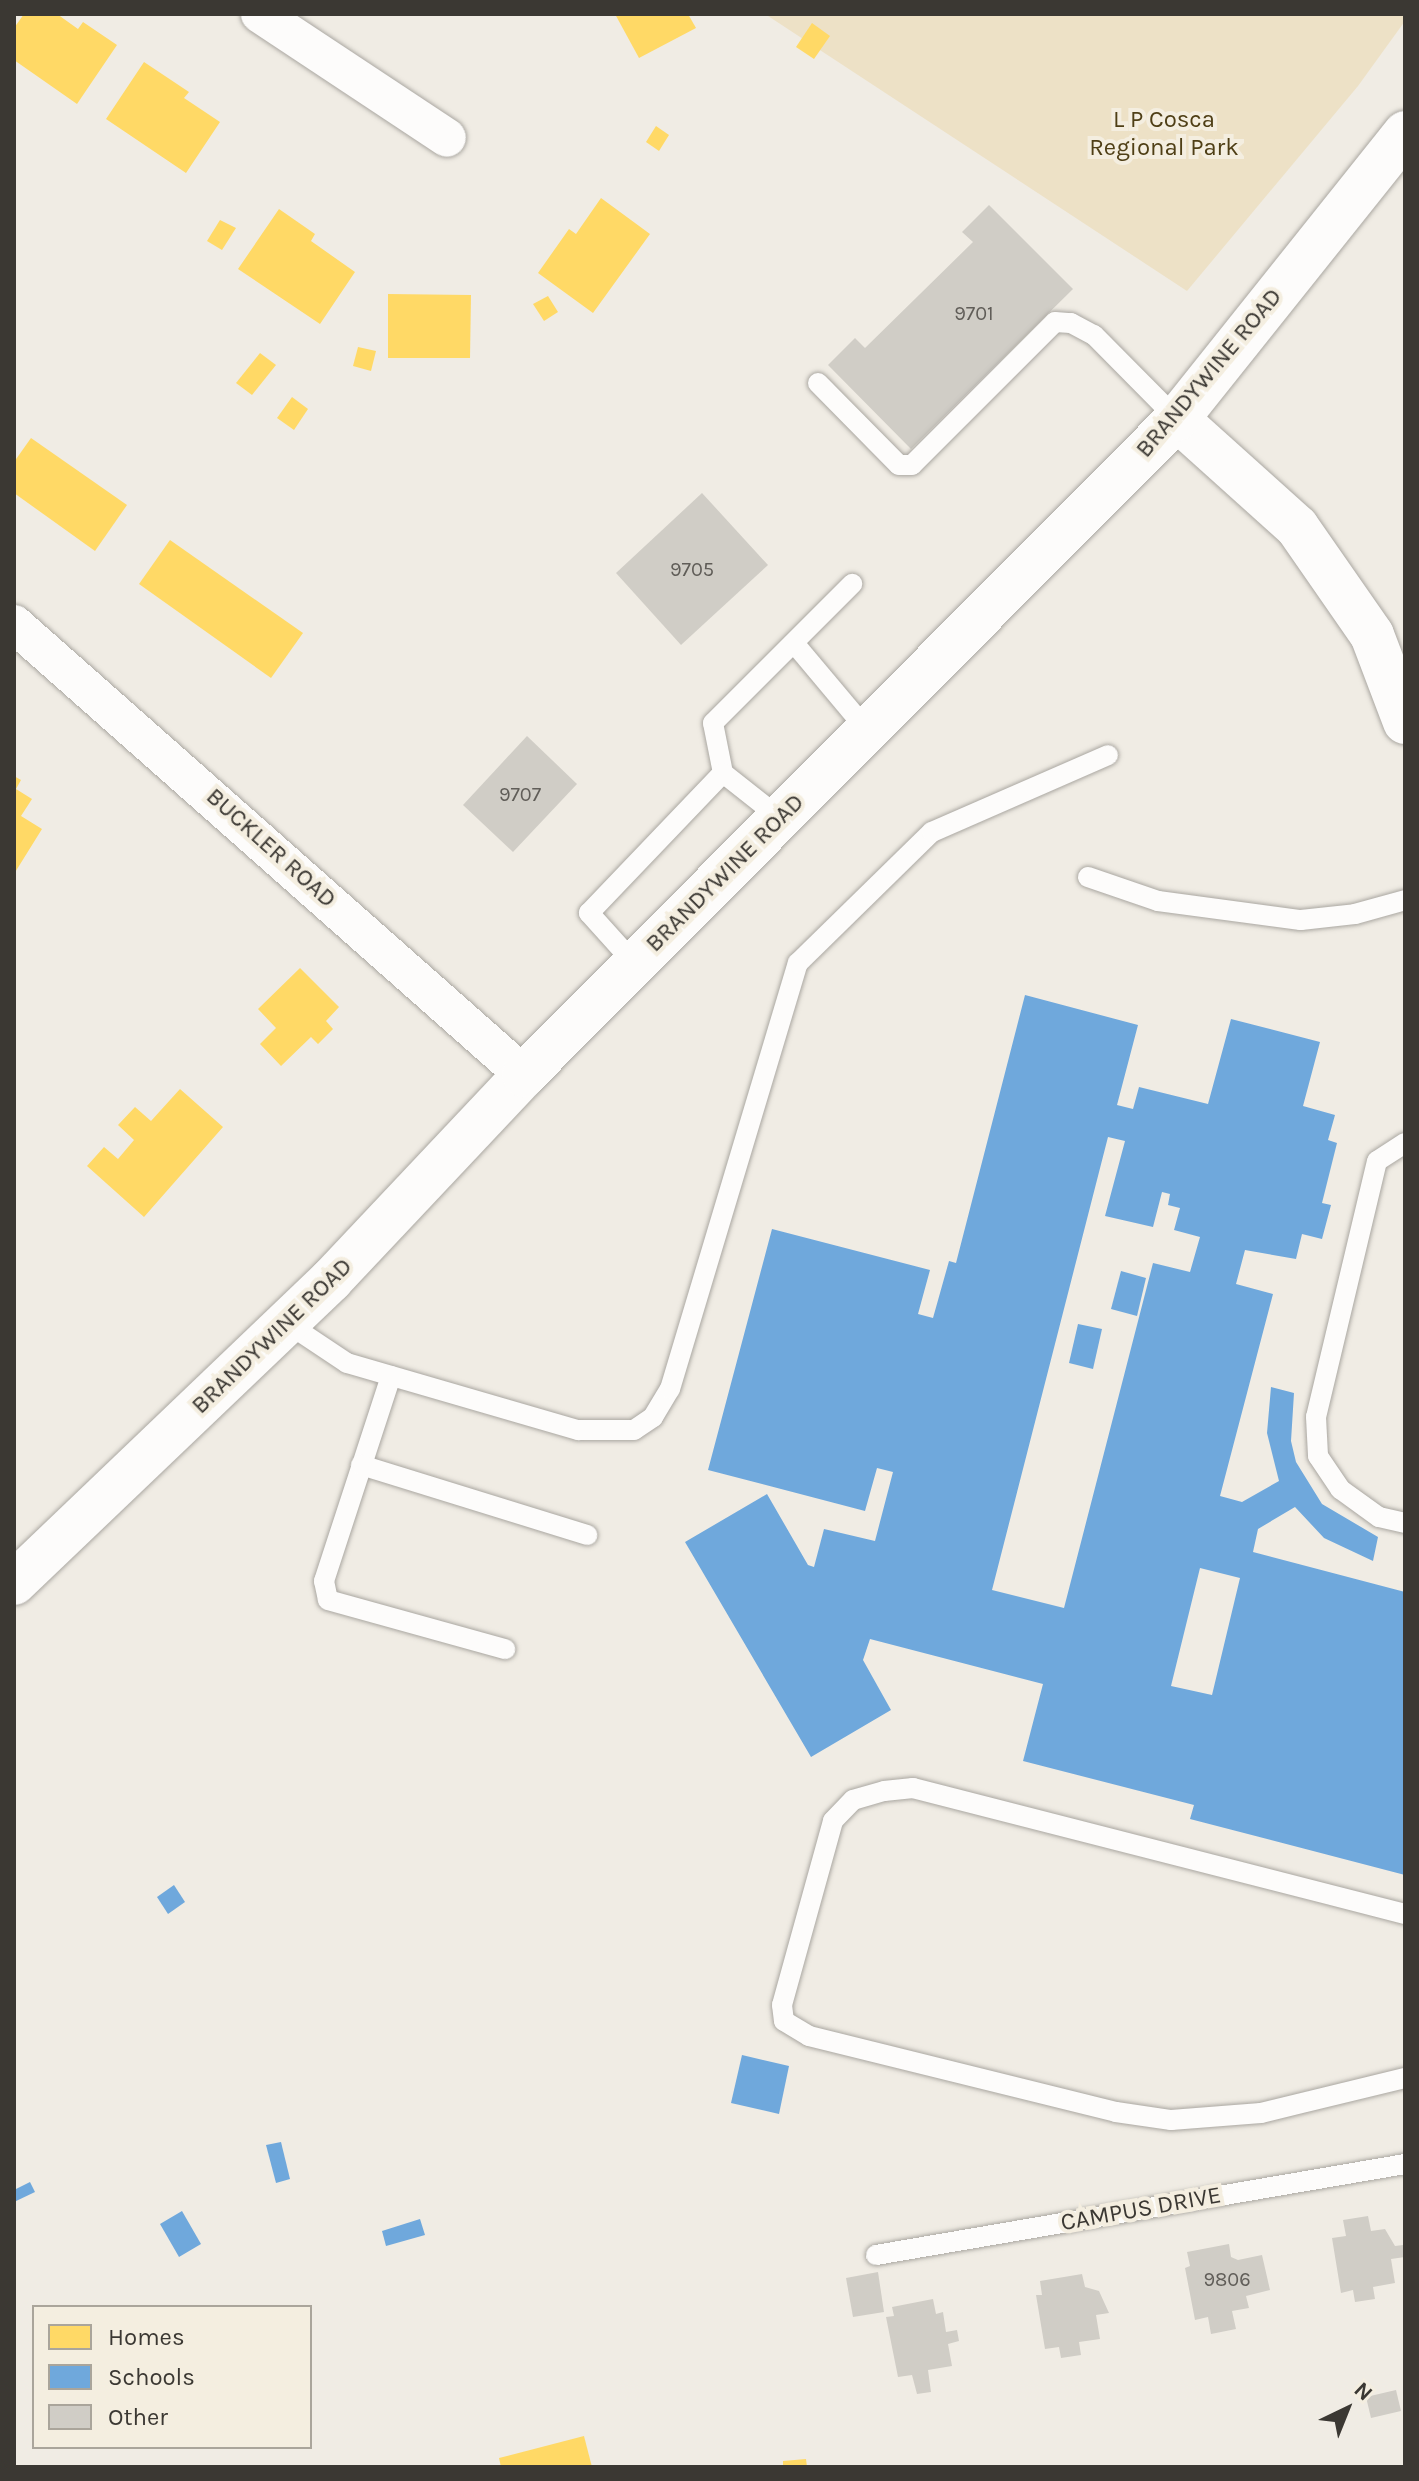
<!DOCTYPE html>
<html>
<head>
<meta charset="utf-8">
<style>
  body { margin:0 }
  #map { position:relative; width:1419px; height:2481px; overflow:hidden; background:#f0ece4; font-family:Karla,sans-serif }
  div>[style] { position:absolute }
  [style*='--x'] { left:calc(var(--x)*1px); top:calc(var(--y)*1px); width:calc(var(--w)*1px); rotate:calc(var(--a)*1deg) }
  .green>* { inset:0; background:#ede1c6 }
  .homes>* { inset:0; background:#ffd966 }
  .schools>* { inset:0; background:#6fa8dc }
  .building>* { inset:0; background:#d0cdc6 }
  .roads { filter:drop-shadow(0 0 2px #aaa7a1) drop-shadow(0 0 2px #aaa7a1) }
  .service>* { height:20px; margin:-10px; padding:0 10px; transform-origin:10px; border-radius:10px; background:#fdfcfb }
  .minor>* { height:38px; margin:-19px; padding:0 19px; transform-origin:19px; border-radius:19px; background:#fdfcfb }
  .secondary>* { height:44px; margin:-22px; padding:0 22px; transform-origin:22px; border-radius:22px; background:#fdfcfb }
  span { translate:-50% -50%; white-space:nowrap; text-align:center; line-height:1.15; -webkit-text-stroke:8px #f4eee0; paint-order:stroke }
  .number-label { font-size:20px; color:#605d58 }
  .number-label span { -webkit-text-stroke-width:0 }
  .park-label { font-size:24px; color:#4f3f16 }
  .street-label { font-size:24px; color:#3b3833 }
  .frame { position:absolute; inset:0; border:16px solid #3b3833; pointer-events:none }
  .legend { position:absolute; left:32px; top:2305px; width:280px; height:144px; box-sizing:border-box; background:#f4eee0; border:2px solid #aaa59b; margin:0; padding:10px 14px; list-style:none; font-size:24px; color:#3b3833 }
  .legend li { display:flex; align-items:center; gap:16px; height:40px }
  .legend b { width:40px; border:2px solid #aaa59b }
  .north { position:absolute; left:1307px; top:2369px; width:80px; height:80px; -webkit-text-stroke:6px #f4eee0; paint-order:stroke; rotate:43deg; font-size:22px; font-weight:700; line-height:32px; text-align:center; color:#3b3833 }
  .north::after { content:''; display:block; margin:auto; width:28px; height:36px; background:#3b3833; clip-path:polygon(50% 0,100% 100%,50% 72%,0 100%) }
</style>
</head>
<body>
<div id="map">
  <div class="green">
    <i style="clip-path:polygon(765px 14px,1405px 14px,1405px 21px,1358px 86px,1187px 291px)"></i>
  </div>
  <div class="homes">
    <i style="clip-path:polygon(24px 14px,57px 14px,78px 29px,83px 22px,117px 45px,77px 104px,14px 60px,14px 28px)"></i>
    <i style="clip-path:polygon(615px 14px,688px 14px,696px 28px,639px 58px)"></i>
    <i style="clip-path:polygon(812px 23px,830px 36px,814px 59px,796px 47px)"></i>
    <i style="clip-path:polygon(144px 62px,189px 92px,184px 98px,220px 122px,186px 173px,106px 119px)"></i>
    <i style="clip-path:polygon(656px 126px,669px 135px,659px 151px,646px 142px)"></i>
    <i style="clip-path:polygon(601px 198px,650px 234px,593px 313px,538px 273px,569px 229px,576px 234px)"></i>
    <i style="clip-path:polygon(279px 209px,315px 234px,311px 241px,355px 272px,320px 324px,238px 269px)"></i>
    <i style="clip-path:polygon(220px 220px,236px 228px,222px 250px,207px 241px)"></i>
    <i style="clip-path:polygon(388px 294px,471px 295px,470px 358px,388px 358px)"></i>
    <i style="clip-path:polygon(548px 296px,558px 312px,544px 321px,533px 304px)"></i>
    <i style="clip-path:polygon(358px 347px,376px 351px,371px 371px,353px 366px)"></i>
    <i style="clip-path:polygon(260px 353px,276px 365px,252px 395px,236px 383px)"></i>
    <i style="clip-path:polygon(292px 397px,308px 409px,294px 430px,277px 418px)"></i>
    <i style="clip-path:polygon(31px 438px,127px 505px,95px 551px,14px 493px,14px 462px)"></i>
    <i style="clip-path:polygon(170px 540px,303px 633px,271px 678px,139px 584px)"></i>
    <i style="clip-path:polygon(14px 776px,21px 780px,16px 789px,32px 799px,21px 816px,42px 829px,14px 874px)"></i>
    <i style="clip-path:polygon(300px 968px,339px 1007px,326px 1021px,333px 1029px,318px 1044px,311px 1037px,281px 1066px,260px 1044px,276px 1028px,258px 1009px)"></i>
    <i style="clip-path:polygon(180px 1089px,223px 1127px,144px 1217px,87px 1166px,104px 1147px,118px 1159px,134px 1140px,118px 1125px,135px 1107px,151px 1121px)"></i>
    <i style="clip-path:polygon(584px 2436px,592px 2467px,501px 2467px,499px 2458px)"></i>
    <i style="clip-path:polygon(806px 2459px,807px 2467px,783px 2467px,783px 2461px)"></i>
  </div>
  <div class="schools">
    <i style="clip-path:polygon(evenodd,1025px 995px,1138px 1025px,1117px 1105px,1133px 1109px,1139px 1087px,1208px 1104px,1231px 1019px,1320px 1042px,1303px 1106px,1335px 1115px,1328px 1140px,1337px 1143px,1322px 1203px,1331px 1205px,1322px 1239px,1302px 1234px,1296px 1259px,1245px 1250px,1236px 1284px,1273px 1294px,1220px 1496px,1242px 1502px,1279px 1481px,1267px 1433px,1271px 1387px,1294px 1393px,1291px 1441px,1296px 1462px,1322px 1504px,1378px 1537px,1373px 1561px,1324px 1538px,1295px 1507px,1258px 1529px,1253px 1552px,1405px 1592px,1405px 1875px,1190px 1819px,1194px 1805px,1023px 1761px,1043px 1684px,870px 1639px,863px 1660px,891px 1710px,811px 1757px,685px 1542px,767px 1494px,808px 1565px,814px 1567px,824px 1529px,875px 1541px,893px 1472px,877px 1468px,865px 1511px,708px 1470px,772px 1229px,930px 1270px,918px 1314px,933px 1318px,949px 1261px,956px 1263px,1025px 995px,1108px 1137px,1125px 1141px,1105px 1216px,1153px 1227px,1162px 1192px,1170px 1194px,1168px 1205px,1180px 1208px,1174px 1230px,1200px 1237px,1190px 1272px,1153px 1263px,1064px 1608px,992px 1590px,1108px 1137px,1025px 995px,1200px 1568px,1240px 1578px,1212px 1695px,1171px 1686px,1200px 1568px)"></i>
    <i style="clip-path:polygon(1121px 1271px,1146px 1278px,1137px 1316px,1111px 1309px)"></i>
    <i style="clip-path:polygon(1078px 1324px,1102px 1329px,1093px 1369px,1069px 1363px)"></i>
    <i style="clip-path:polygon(174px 1885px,185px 1902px,168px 1914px,157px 1897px)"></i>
    <i style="clip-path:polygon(742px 2055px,789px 2066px,779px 2114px,731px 2103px)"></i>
    <i style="clip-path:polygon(281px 2142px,290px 2179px,276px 2183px,266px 2145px)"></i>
    <i style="clip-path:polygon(30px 2182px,35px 2192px,14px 2202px,14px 2190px)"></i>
    <i style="clip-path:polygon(182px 2211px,201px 2244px,179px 2257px,160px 2224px)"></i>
    <i style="clip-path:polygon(420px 2219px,425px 2235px,386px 2246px,382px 2231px)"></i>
  </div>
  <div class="building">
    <i style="clip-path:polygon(989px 205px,1073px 289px,911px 449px,828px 365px,855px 338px,865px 348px,973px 242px,962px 232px)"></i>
    <i style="clip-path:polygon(702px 493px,768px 565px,681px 645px,616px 573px)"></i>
    <i style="clip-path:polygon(527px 736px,577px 784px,513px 852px,463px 805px)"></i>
    <i style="clip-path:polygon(1368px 2216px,1371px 2231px,1385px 2229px,1395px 2246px,1403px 2245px,1405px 2257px,1391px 2259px,1395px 2283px,1373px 2287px,1375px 2299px,1355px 2302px,1353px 2290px,1341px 2293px,1332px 2238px,1346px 2236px,1343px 2220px)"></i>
    <i style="clip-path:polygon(1229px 2244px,1231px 2257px,1238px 2260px,1262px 2255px,1270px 2290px,1246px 2296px,1249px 2308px,1232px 2311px,1236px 2329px,1211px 2334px,1208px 2317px,1195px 2320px,1185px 2268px,1190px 2266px,1187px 2252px)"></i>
    <i style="clip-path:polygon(878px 2272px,884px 2312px,853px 2317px,846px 2278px)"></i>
    <i style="clip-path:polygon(1082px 2274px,1085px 2287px,1099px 2291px,1109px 2313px,1096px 2315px,1100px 2339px,1079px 2342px,1081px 2355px,1061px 2358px,1059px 2347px,1045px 2349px,1036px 2295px,1042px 2295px,1040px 2281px)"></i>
    <i style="clip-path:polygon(933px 2299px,936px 2314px,943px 2312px,946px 2332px,957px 2330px,959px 2341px,948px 2344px,952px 2366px,928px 2370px,931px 2392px,917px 2394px,912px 2375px,898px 2377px,886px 2317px,894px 2316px,892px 2307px)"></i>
    <i style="clip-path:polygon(1396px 2390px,1401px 2411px,1371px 2418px,1366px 2397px)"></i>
  </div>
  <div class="roads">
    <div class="service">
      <i style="--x:818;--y:383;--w:115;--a:45.4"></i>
      <i style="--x:899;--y:465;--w:13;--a:0"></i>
      <i style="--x:912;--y:465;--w:202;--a:-45"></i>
      <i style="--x:1055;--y:322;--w:16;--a:4"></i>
      <i style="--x:1071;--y:323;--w:26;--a:28"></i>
      <i style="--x:1094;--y:335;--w:118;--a:45.3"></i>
      <i style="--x:794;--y:643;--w:114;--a:50"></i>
      <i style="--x:723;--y:773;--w:51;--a:-101.3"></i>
      <i style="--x:713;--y:723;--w:197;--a:-45"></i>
      <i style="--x:1088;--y:877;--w:74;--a:18.9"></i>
      <i style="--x:1158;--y:901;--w:144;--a:7.6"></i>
      <i style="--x:1301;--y:920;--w:54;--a:-6.3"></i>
      <i style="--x:1355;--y:914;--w:52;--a:-15.6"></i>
      <i style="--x:635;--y:964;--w:69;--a:-132"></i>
      <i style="--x:589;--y:913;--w:194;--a:-46.3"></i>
      <i style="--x:723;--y:773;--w:73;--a:38.3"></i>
      <i style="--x:1405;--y:1143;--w:33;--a:147"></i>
      <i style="--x:1377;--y:1161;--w:263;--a:103.4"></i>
      <i style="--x:1316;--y:1417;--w:39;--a:87"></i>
      <i style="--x:1318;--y:1456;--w:40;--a:56"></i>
      <i style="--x:1340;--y:1489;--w:48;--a:35.7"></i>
      <i style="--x:1379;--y:1517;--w:27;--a:13"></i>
      <i style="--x:287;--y:1323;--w:72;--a:33.7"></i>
      <i style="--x:347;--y:1363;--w:241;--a:16.2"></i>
      <i style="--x:578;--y:1430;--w:56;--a:0"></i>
      <i style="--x:634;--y:1430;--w:23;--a:-34"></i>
      <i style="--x:653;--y:1417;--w:33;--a:-59"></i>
      <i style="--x:670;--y:1389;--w:445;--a:-73.3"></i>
      <i style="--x:798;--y:963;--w:187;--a:-44.4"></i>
      <i style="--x:932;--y:832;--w:192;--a:-23.6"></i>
      <i style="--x:391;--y:1376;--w:216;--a:108.1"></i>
      <i style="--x:324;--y:1581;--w:19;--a:78"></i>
      <i style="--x:328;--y:1600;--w:184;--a:15.5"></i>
      <i style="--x:361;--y:1465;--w:237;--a:17.2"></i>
      <i style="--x:1405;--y:1914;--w:508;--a:-165.64"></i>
      <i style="--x:913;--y:1788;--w:29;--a:174"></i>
      <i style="--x:884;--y:1791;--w:32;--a:164"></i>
      <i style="--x:853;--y:1800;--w:29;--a:134"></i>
      <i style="--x:833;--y:1821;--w:191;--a:105.5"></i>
      <i style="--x:782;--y:2005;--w:16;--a:83"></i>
      <i style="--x:784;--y:2021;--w:29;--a:31"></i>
      <i style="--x:809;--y:2036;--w:316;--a:13.9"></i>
      <i style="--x:1116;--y:2112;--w:56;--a:8.3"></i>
      <i style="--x:1171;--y:2120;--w:90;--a:-4.4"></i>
      <i style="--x:1261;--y:2113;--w:148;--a:-13.7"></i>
      <i style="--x:876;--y:2255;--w:537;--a:-9.76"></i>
    </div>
    <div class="minor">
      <i style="--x:260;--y:14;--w:224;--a:33.5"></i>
      <i style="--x:14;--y:624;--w:681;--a:41.49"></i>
    </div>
    <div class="secondary">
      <i style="--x:1177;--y:419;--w:161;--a:42"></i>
      <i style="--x:1297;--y:527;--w:131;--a:55.2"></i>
      <i style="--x:1372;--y:635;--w:93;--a:69.2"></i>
      <i style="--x:14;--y:1583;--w:439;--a:-43.7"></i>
      <i style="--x:331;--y:1280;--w:282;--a:-46.7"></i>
      <i style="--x:524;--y:1075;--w:926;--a:-45.13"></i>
      <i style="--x:1177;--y:419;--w:366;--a:-51.4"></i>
    </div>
  </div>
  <div class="number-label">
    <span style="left:974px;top:313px">9701</span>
    <span style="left:692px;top:569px">9705</span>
    <span style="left:520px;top:794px">9707</span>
    <span style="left:1227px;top:2279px">9806</span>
  </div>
  <div class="park-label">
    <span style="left:1164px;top:134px">L P Cosca<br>Regional Park</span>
  </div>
  <div class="street-label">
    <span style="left:1209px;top:373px;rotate:-50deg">BRANDYWINE ROAD</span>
    <span style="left:271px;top:848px;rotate:42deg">BUCKLER ROAD</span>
    <span style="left:725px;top:873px;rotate:-45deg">BRANDYWINE ROAD</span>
    <span style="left:272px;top:1336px;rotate:-44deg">BRANDYWINE ROAD</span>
    <span style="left:1141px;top:2209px;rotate:-10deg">CAMPUS DRIVE</span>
  </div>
  <div class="frame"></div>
  <ul class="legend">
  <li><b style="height:22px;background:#ffd966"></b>Homes</li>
  <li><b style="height:22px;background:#6fa8dc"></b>Schools</li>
  <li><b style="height:22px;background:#d0cdc6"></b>Other</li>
  </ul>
  <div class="north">N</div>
</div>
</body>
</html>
